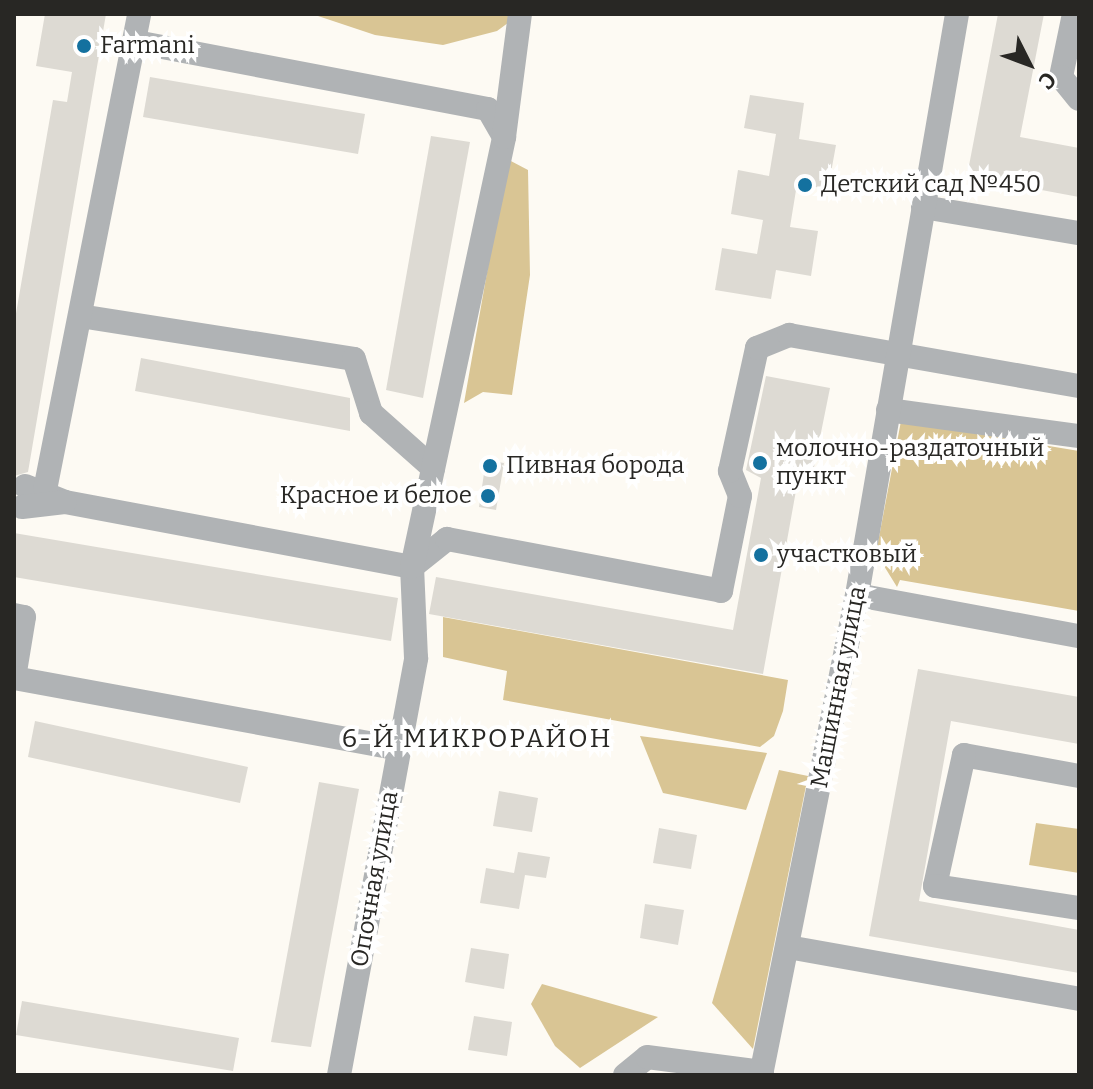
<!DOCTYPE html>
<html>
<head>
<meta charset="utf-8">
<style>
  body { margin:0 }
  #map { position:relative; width:1093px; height:1089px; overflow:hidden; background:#fdfaf3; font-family:Bitter,serif }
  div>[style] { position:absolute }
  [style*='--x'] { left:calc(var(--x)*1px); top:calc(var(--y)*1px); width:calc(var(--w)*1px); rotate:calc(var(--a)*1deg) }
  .green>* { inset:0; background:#d9c594 }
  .building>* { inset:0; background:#dddad3 }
  .minor>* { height:24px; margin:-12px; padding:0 12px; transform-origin:12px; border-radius:12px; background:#b0b3b5 }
  .dots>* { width:22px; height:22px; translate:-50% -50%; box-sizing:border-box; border:4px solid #fff; border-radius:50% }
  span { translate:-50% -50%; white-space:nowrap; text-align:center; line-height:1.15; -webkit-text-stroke:8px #fff; paint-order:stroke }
  .poi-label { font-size:24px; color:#282724 }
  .left { translate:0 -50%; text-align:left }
  .right { translate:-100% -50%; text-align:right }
  .street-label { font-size:24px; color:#282724 }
  .neighbourhood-label { font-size:26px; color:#282724; letter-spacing:2px }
  .frame { position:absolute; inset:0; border:16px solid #282724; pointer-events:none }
  .north { position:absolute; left:989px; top:24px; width:80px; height:80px; -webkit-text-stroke:6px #fff; paint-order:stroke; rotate:132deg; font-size:22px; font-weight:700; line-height:32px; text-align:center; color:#282724 }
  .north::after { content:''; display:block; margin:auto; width:28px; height:36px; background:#282724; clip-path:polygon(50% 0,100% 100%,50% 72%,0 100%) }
</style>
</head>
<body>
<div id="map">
  <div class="green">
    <i style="clip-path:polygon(312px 14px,520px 14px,497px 31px,443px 45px,375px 35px)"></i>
    <i style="clip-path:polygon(507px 159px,528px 170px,530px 275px,512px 395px,483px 392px,464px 403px)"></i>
    <i style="clip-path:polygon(901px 421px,1079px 451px,1079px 611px,900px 580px,897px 587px,876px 553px)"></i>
    <i style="clip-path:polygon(443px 617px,788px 680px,783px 711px,774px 736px,760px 747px,503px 700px,507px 671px,443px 657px)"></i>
    <i style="clip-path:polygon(640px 736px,767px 753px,746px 810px,663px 793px)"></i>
    <i style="clip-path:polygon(779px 770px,808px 776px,753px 1049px,712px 1003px)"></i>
    <i style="clip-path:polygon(1036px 823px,1079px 829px,1079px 873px,1029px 865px)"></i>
    <i style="clip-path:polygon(542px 984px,658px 1017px,580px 1068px,555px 1046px,531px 1004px)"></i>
  </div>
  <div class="building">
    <i style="clip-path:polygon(45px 14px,106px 14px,28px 472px,14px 476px,14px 325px,53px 100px,67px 102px,72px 72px,36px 66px)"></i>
    <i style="clip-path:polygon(998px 14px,1044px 14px,1020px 137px,1079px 148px,1079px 197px,967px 176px)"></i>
    <i style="clip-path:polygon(150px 77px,365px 114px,358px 154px,143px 117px)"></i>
    <i style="clip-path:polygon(750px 95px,804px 103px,799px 139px,836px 145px,828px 189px,797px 184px,790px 227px,818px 231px,811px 276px,776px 270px,771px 299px,715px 290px,722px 248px,757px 254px,763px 220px,731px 214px,738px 170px,769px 176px,776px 134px,744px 128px)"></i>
    <i style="clip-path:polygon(431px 136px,470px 142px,423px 398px,386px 390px)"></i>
    <i style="clip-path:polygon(141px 358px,350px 398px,350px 431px,135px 391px)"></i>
    <i style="clip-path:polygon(766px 376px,830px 388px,810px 487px,797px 485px,763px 674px,429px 614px,436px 577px,733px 630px,761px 478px,746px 470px)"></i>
    <i style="clip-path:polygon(486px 460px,504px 463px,496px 510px,479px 507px)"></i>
    <i style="clip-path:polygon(14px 533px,398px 598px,391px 641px,14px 577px)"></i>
    <i style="clip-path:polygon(918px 669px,1079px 697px,1079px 744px,951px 721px,919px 901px,1079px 930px,1079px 973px,869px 936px)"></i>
    <i style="clip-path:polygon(35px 721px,248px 767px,240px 803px,28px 757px)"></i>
    <i style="clip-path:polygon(319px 782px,359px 789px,311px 1047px,271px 1042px)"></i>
    <i style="clip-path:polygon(499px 791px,538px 798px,532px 832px,493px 826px)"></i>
    <i style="clip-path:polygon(659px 828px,697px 835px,691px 869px,653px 863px)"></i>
    <i style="clip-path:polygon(518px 852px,550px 857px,546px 878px,525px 875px,519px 909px,480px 903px,486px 868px,514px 873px)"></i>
    <i style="clip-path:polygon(645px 904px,684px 910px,678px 945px,640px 938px)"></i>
    <i style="clip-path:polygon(471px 948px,509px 954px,504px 989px,465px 982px)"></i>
    <i style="clip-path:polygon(22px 1001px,239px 1038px,233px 1071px,16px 1035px)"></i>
    <i style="clip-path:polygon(474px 1016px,512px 1022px,507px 1056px,468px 1050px)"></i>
  </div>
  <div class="minor">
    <i style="--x:1074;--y:14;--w:64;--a:101.7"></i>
    <i style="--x:1061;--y:77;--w:28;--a:51"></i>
    <i style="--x:136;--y:42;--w:358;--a:10.8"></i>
    <i style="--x:488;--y:109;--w:32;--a:60"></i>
    <i style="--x:923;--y:207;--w:158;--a:9.5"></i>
    <i style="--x:80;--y:316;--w:277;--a:8.9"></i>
    <i style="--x:354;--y:359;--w:57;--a:72.5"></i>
    <i style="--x:371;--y:413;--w:83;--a:41.6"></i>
    <i style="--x:888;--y:410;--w:193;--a:7.8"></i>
    <i style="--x:25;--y:486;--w:43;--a:21.8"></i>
    <i style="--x:65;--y:502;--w:353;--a:10.6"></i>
    <i style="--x:412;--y:567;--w:45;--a:-38.7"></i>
    <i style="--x:447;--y:539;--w:279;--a:10.7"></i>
    <i style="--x:721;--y:591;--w:97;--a:-78.7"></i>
    <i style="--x:740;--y:496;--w:27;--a:-112"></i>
    <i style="--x:730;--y:471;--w:126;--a:-77.6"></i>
    <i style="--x:757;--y:348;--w:35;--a:-22"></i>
    <i style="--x:789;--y:335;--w:294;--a:10"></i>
    <i style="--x:45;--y:490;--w:485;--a:-78.8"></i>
    <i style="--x:22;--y:507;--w:43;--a:-6.6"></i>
    <i style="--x:857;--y:595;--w:226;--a:10.5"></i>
    <i style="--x:14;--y:615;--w:10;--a:11"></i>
    <i style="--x:24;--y:617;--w:62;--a:99.3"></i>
    <i style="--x:14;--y:678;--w:391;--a:10.4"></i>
    <i style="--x:1079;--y:776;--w:117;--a:-169.7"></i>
    <i style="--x:964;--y:755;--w:134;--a:102.5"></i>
    <i style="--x:935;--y:886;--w:146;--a:8.7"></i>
    <i style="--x:788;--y:947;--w:296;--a:10.1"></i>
    <i style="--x:339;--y:1075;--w:424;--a:-79.5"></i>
    <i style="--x:416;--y:658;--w:91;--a:-92.5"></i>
    <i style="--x:412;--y:567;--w:440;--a:-77.9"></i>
    <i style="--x:504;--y:137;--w:124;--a:-82.6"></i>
    <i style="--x:625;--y:1075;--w:28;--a:-39"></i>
    <i style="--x:647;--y:1057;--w:116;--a:7.4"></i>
    <i style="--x:761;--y:1075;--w:490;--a:-78.7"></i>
    <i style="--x:857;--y:595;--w:590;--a:-80.23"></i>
  </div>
  <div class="dots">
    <i style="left:84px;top:46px;background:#14719f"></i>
    <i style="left:805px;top:185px;background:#14719f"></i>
    <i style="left:760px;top:463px;background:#14719f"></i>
    <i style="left:490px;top:466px;background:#14719f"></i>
    <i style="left:488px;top:496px;background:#14719f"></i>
    <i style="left:761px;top:555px;background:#14719f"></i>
  </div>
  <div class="poi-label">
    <span class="left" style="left:100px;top:46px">Farmani</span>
    <span class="left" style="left:821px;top:185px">Детский сад №450</span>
    <span class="left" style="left:776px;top:463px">молочно-раздаточный<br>пункт</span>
    <span class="left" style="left:506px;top:466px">Пивная борода</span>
    <span class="right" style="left:472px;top:496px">Красное и белое</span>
    <span class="left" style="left:777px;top:555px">участковый</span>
  </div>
  <div class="street-label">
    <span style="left:839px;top:687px;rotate:-79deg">Машинная улица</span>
    <span style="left:375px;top:879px;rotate:-80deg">Опочная улица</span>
  </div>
  <div class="neighbourhood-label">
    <span style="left:477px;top:739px">6-Й МИКРОРАЙОН</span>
  </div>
  <div class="frame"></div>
  <div class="north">С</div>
</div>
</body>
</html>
